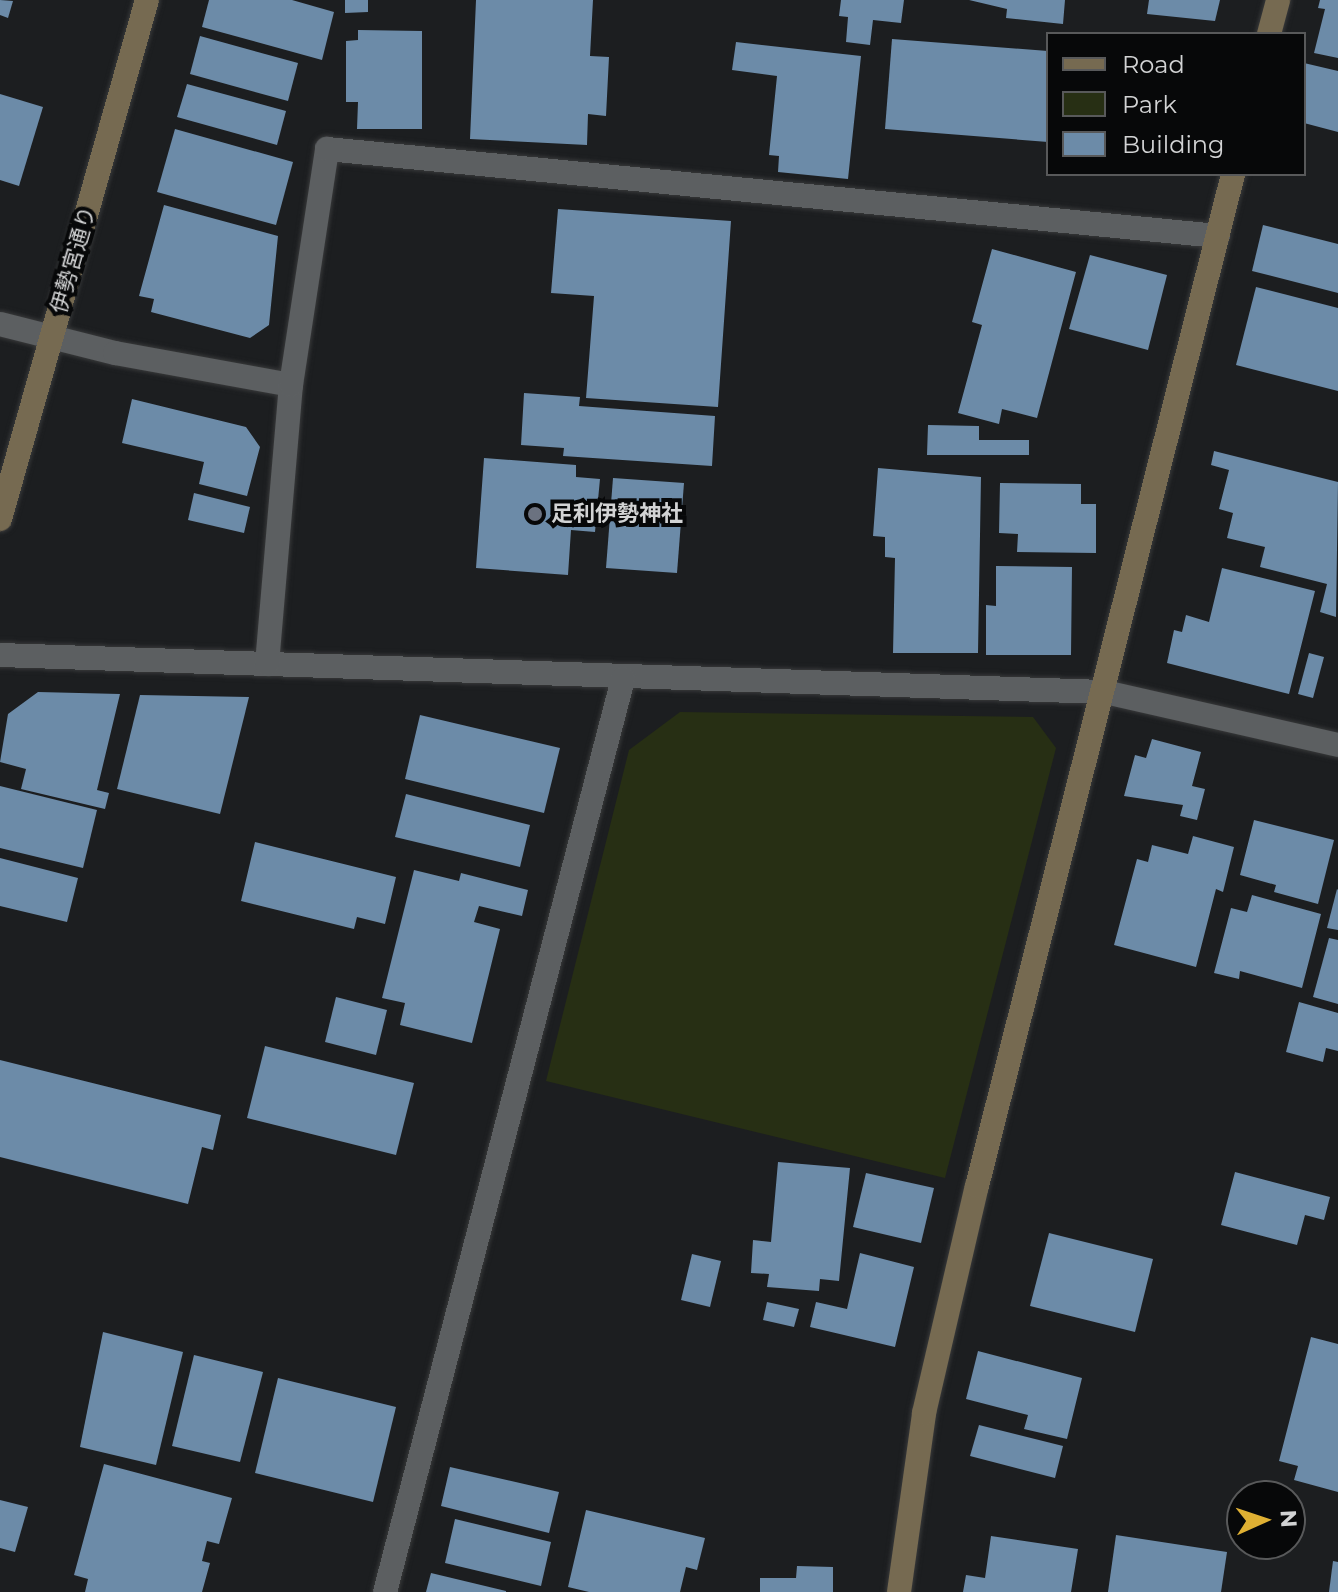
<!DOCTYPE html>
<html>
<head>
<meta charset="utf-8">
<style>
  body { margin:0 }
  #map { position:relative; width:1338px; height:1592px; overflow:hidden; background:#1c1e20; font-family:Montserrat,"Noto Sans JP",sans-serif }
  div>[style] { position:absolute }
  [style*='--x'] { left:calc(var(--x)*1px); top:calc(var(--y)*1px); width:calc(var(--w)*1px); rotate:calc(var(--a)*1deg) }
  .green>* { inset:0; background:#272f14 }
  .building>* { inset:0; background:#6c8ba8 }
  .roads { filter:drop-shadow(0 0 2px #38393a) drop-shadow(0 0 2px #38393a) }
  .street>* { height:24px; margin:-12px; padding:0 12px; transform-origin:12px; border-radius:12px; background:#5c5f61 }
  .secondary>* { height:24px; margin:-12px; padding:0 12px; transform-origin:12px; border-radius:12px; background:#766a51 }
  .dots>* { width:22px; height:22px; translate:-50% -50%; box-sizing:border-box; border:4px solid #070809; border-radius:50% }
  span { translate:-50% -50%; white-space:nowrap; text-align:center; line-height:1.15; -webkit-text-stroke:8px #070809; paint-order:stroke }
  .street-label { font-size:22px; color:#d2d3d4 }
  .poi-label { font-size:22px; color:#d2d3d4; font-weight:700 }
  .left { translate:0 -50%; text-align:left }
  .legend { position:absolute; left:1046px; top:32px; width:260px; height:144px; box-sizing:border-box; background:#070809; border:2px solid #58595a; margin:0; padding:10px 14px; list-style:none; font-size:24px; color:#d2d3d4 }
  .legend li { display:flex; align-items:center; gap:16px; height:40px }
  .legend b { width:40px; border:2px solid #58595a }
  .north { position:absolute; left:1226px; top:1480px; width:80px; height:80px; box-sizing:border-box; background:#070809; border:2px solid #58595a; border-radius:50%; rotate:87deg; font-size:22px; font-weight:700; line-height:32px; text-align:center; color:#d2d3d4 }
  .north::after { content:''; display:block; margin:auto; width:28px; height:36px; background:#dfb033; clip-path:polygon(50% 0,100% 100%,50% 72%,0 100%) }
</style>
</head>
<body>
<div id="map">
  <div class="green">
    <i style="clip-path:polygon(680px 712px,1033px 717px,1056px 748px,945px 1178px,546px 1081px,629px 750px)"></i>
  </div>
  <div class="building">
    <i style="clip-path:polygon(0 0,13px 1px,8px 18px,0 15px)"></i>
    <i style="clip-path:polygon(209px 0,292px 0,334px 12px,322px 60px,202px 27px)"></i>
    <i style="clip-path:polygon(345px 0,368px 0,368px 12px,345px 13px)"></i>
    <i style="clip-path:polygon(476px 0,593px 0,590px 56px,609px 57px,606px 116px,588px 114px,587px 145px,470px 139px)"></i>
    <i style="clip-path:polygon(841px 0,904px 0,901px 23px,873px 20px,870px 45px,846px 42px,848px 17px,839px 16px)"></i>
    <i style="clip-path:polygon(969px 0,1065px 0,1063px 24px,1006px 18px,1007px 9px)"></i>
    <i style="clip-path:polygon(1149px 0,1220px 0,1215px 21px,1147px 14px)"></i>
    <i style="clip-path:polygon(1320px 0,1338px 0,1338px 58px,1314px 53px,1325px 9px,1318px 8px)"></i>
    <i style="clip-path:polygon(358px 30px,422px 31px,422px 129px,357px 129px,358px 102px,346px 102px,346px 41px,358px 40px)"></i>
    <i style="clip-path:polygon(200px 36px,298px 63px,288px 101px,190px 74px)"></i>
    <i style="clip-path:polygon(892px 39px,1048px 51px,1048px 142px,885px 129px)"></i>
    <i style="clip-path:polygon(736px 42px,861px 56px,848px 179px,778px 172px,779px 156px,769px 155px,777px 76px,732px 70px)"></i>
    <i style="clip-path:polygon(1304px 63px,1338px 71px,1338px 132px,1304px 123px)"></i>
    <i style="clip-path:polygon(187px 84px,286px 111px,277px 145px,177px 117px)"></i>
    <i style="clip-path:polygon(0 94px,43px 107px,19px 186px,0 180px)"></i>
    <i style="clip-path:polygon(175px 129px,293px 162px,276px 225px,157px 192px)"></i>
    <i style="clip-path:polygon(164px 205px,278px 236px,269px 325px,250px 338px,151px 312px,154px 299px,139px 296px)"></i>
    <i style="clip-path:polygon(558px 209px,731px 221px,718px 407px,586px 398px,594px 296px,551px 293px)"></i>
    <i style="clip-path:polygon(1263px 225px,1338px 244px,1338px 293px,1252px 271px)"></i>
    <i style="clip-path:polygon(992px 249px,1076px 272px,1037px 418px,1002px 409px,999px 424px,958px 413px,982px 325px,972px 322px)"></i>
    <i style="clip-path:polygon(1090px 255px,1167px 275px,1148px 350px,1069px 329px)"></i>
    <i style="clip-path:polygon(1256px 287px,1338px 308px,1338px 391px,1236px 365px)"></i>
    <i style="clip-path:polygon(524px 393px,580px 397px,579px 406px,715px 416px,712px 466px,563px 456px,564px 448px,521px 445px)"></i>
    <i style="clip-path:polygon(132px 399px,246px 427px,260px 447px,247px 496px,199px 484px,204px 462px,122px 443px)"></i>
    <i style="clip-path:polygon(928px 425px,979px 426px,979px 440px,1029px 440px,1029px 455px,927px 455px)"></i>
    <i style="clip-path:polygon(1214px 451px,1338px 482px,1336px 617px,1320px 612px,1327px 584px,1260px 567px,1265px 547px,1227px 538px,1233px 513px,1219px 509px,1229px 470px,1211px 465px)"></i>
    <i style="clip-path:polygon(484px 458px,576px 465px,576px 477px,600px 479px,595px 532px,571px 530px,568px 575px,476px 568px)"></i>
    <i style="clip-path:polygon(878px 468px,981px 477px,978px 653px,893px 653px,895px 558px,885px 557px,885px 537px,873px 536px)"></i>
    <i style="clip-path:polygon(613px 478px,684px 483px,677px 573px,606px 568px)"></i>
    <i style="clip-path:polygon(1000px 483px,1081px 484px,1081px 504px,1096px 504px,1096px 553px,1017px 552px,1018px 534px,999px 533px)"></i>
    <i style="clip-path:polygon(194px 493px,250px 507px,244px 533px,188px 520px)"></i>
    <i style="clip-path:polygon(996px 566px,1072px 567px,1071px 655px,986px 655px,986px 605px,996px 606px)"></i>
    <i style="clip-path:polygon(1222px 568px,1315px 591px,1289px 694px,1167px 663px,1174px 630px,1182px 632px,1186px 615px,1209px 622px)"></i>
    <i style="clip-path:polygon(1309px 653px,1324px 657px,1313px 698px,1298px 694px)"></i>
    <i style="clip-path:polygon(38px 692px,120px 694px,97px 790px,109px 793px,105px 809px,21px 789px,26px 769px,0 762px,8px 714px)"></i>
    <i style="clip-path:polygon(140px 695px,249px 697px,220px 814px,117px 789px)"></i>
    <i style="clip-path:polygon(420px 715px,560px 748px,544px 813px,405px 779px)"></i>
    <i style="clip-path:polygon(1152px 739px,1201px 752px,1192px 786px,1205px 789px,1197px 820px,1180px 816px,1183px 805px,1124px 796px,1135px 755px,1146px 758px)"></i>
    <i style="clip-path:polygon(0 786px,97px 810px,83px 868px,0 848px)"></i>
    <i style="clip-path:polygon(406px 794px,530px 825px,520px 867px,395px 837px)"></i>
    <i style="clip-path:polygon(1254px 820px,1334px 840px,1318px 904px,1274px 892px,1276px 885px,1240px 875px)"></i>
    <i style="clip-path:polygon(1193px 836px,1234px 847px,1223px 892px,1216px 889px,1196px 967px,1114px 945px,1137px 859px,1148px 862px,1152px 845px,1188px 854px)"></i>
    <i style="clip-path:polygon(255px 842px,396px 877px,385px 924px,357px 917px,354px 929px,241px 901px)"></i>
    <i style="clip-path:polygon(0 858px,78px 878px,67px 922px,0 906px)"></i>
    <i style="clip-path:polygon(414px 870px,459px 881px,461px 873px,528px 890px,522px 916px,479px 906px,474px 922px,500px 929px,472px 1043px,400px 1025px,405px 1003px,382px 998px)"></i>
    <i style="clip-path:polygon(1337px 889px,1338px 890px,1338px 930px,1327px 928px)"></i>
    <i style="clip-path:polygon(1252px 895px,1321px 914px,1302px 988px,1240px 971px,1239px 979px,1214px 973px,1231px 908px,1247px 912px)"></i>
    <i style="clip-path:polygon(1329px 938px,1338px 940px,1338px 1004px,1313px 997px)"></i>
    <i style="clip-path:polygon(336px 997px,387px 1010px,376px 1055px,325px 1042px)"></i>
    <i style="clip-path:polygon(1299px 1002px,1338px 1013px,1338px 1051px,1326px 1048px,1323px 1062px,1286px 1052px)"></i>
    <i style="clip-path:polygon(265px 1046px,414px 1083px,396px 1155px,247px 1118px)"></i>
    <i style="clip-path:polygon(0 1060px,221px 1115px,213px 1150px,202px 1147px,188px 1204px,0 1157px)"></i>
    <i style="clip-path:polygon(778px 1162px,850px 1168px,839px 1281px,820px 1279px,819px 1291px,767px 1287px,769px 1274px,751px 1273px,753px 1240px,771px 1242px)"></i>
    <i style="clip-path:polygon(1235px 1172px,1330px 1197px,1324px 1220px,1305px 1215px,1297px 1245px,1221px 1225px)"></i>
    <i style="clip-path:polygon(866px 1173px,934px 1188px,921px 1243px,853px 1227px)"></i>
    <i style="clip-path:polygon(1049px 1233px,1153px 1259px,1135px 1332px,1030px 1306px)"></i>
    <i style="clip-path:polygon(860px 1253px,914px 1267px,895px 1347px,810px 1327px,816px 1302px,847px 1309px)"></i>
    <i style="clip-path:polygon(692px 1254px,721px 1261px,710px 1307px,681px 1300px)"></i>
    <i style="clip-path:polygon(767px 1302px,799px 1309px,794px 1327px,763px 1320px)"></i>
    <i style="clip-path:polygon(103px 1332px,183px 1352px,156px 1465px,80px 1447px)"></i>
    <i style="clip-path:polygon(1311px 1337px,1338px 1344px,1338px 1492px,1294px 1480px,1298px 1466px,1279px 1461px)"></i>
    <i style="clip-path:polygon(978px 1351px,1082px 1378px,1067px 1439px,1024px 1429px,1028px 1415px,966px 1399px)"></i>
    <i style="clip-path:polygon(194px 1355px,263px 1372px,240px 1462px,172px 1446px)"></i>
    <i style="clip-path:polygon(278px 1378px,396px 1407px,373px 1502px,255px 1473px)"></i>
    <i style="clip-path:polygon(979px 1425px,1063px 1446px,1055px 1478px,970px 1456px)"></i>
    <i style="clip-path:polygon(104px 1464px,232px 1498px,219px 1544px,207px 1541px,202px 1561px,210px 1563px,202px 1592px,85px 1592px,88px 1579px,74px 1575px)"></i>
    <i style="clip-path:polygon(450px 1467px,559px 1492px,549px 1533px,441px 1506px)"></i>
    <i style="clip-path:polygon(0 1500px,28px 1507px,15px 1552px,0 1548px)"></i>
    <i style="clip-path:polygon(586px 1510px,705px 1538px,697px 1570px,686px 1567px,680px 1592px,589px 1592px,568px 1587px)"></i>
    <i style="clip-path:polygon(455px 1519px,551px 1542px,541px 1586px,445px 1563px)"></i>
    <i style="clip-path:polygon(1116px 1535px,1227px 1552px,1221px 1592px,1108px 1592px)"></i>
    <i style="clip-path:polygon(991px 1536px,1078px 1549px,1071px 1592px,963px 1592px,966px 1575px,985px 1578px)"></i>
    <i style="clip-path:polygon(1333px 1561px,1338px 1562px,1338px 1592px,1329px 1592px)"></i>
    <i style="clip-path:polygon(797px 1566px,833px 1567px,833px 1592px,760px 1592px,760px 1578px,796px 1578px)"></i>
    <i style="clip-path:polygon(431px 1573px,506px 1591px,506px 1592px,426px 1592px)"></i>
  </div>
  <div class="roads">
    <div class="street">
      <i style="--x:0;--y:324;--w:119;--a:14.2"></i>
      <i style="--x:115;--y:353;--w:179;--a:10.3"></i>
      <i style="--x:0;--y:655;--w:1106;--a:1.92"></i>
      <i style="--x:1105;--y:692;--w:239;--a:12.8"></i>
      <i style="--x:267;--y:664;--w:280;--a:-85.1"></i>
      <i style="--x:291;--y:385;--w:239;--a:-81.3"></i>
      <i style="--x:327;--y:149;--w:895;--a:5.58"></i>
      <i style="--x:385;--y:1592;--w:944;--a:-75.39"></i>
    </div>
    <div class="secondary">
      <i style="--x:1269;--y:34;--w:35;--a:-75"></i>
      <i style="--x:0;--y:519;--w:539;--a:-74.19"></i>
      <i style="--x:899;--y:1592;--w:181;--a:-82"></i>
      <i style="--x:924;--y:1413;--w:233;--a:-76.9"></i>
      <i style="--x:977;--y:1186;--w:1044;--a:-75.8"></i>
    </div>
  </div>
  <div class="dots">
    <i style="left:535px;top:514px;background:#6b7280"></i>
  </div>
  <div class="street-label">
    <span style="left:73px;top:260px;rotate:-74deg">伊勢宮通り</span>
  </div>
  <div class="poi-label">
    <span class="left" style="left:551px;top:514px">足利伊勢神社</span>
  </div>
  <ul class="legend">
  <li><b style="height:10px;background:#766a51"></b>Road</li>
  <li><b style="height:22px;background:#272f14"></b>Park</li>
  <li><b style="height:22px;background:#6c8ba8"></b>Building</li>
  </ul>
  <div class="north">N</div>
</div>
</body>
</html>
